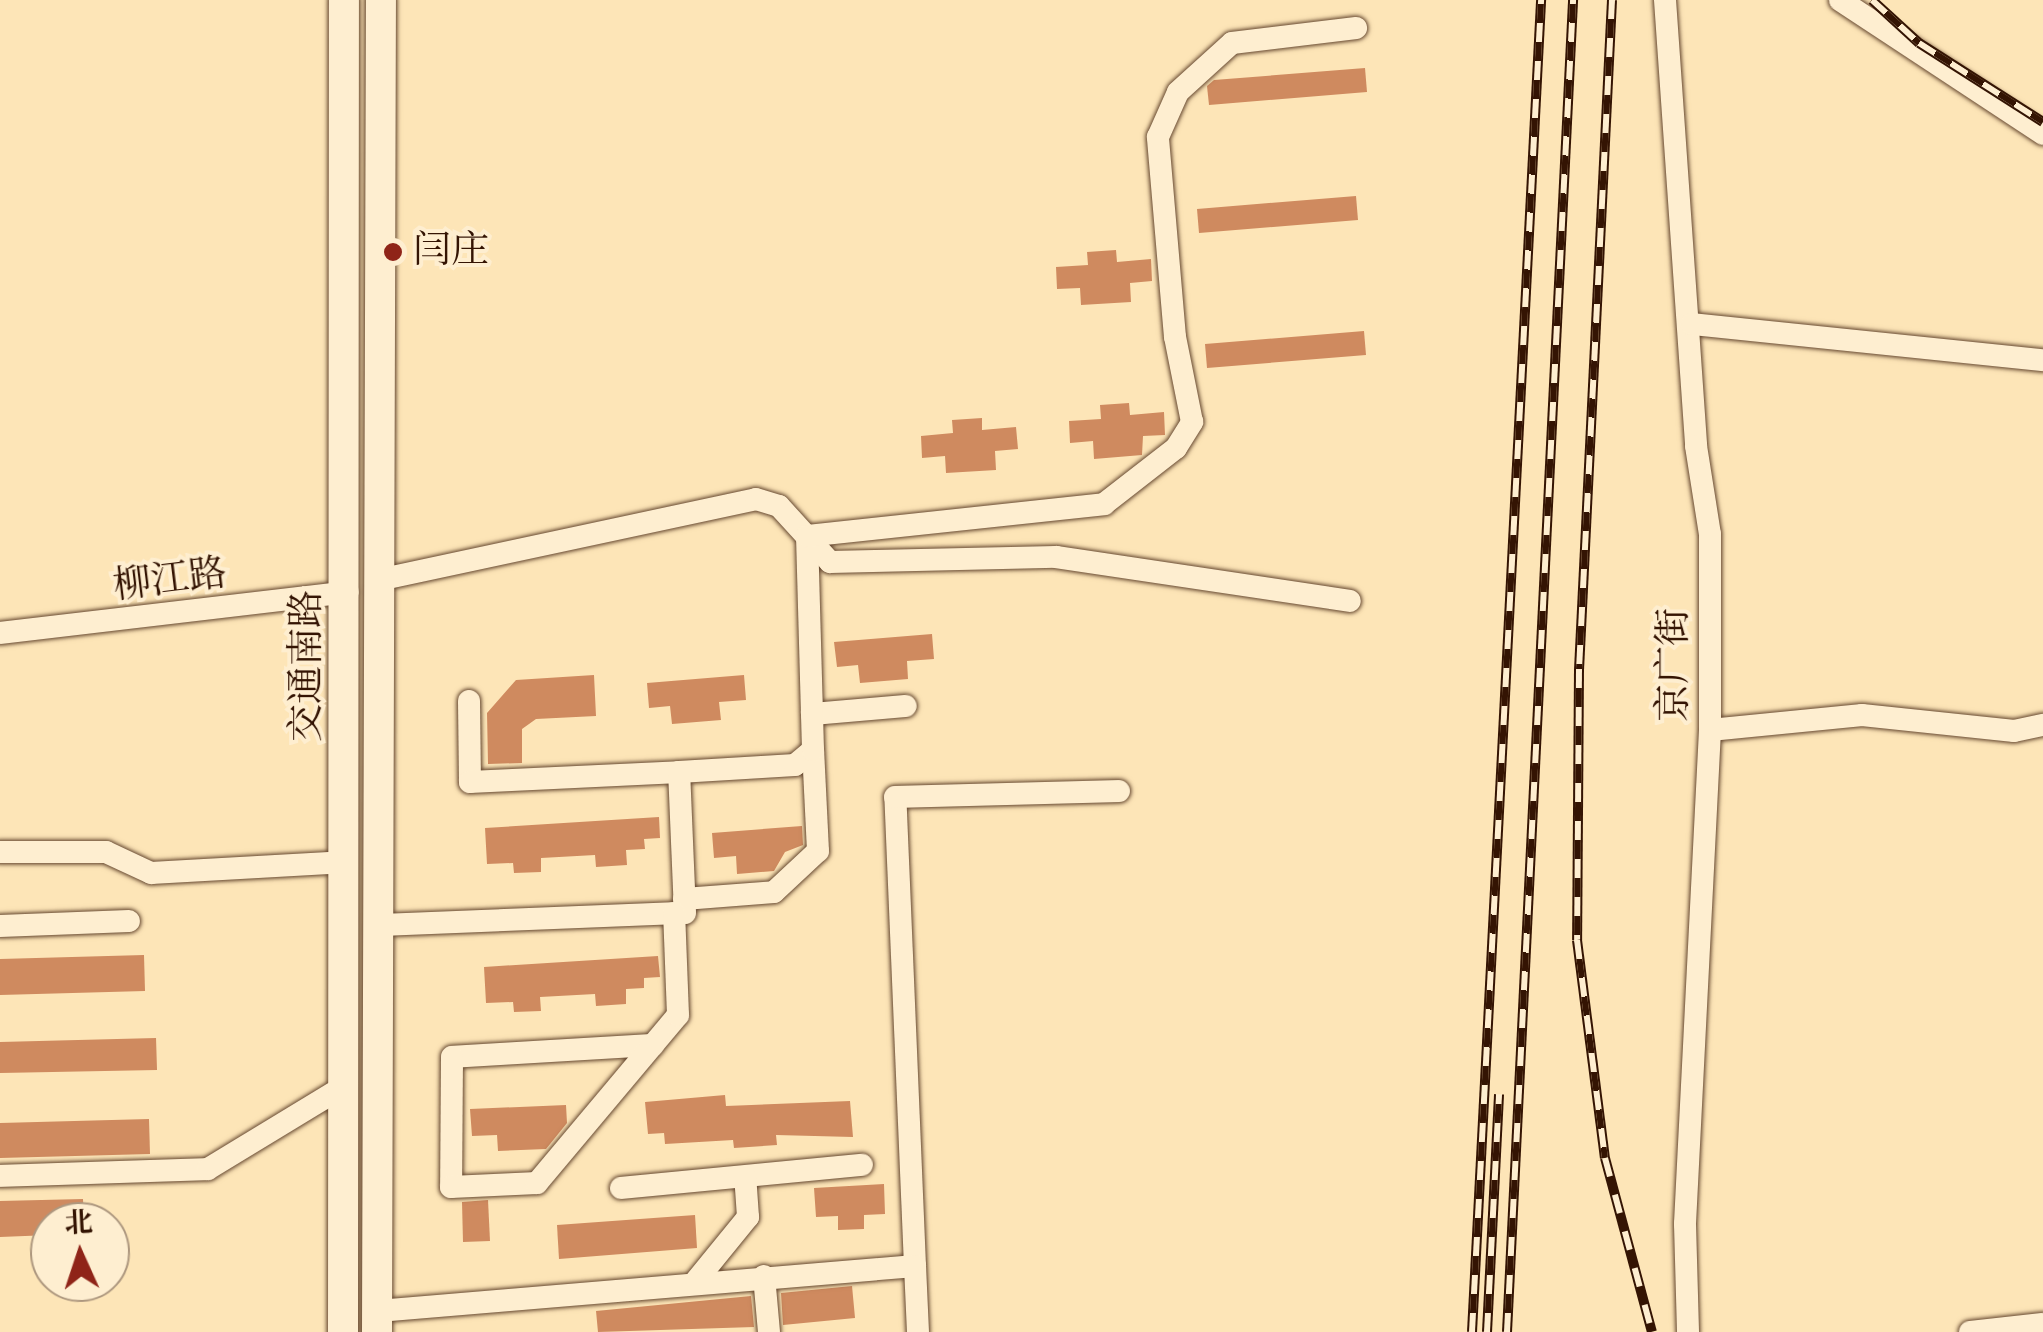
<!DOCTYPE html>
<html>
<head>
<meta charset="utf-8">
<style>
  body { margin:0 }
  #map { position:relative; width:2043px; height:1332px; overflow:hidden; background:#fde5b7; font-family:"IM FELL DW Pica","Noto Serif SC",serif }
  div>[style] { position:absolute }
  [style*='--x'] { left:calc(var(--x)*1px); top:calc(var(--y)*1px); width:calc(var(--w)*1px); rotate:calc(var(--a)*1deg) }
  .building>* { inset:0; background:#cf8a5f }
  .roads { filter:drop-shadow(0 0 2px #664830) drop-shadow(0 0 2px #664830) }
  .street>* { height:22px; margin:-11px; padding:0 11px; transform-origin:11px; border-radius:11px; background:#feeed0 }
  .secondary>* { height:30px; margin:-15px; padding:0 15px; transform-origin:15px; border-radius:15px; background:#feeed0 }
  .rail>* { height:10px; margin-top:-5px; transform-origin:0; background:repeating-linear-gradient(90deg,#feeed0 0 19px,#341403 0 38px); box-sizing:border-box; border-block:2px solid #341403 }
  .dots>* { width:28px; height:28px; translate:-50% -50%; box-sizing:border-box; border:5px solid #feeed0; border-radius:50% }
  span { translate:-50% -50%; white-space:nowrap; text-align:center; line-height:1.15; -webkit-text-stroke:8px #feeed0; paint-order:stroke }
  .poi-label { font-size:38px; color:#341403 }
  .left { translate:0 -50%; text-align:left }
  .street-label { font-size:38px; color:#341403 }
  .north { position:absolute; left:30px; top:1202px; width:100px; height:100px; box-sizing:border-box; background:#feeed0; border:2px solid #ad977e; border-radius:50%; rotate:357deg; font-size:28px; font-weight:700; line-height:40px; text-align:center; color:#341403 }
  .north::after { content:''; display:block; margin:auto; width:35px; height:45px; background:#8f2418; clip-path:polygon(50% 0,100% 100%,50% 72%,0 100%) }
</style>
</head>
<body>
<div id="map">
  <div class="building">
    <i style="clip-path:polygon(1365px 68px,1367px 92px,1209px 105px,1207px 86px,1214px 80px)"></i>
    <i style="clip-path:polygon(1356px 196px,1358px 220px,1199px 233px,1197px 209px)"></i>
    <i style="clip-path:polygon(1116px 250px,1117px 262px,1151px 259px,1152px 281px,1130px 283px,1131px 302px,1081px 305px,1080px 288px,1057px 289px,1056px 267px,1088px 265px,1087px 252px)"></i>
    <i style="clip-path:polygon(1364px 331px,1366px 355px,1207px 368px,1205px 344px)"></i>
    <i style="clip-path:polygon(1129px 403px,1130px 415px,1164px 412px,1165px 435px,1143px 436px,1142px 455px,1094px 459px,1093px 441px,1070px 443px,1069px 421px,1101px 419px,1100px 405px)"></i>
    <i style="clip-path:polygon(982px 418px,982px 430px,1016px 427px,1018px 449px,995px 451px,996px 470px,946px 473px,945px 456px,922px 458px,921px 436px,953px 433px,952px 420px)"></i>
    <i style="clip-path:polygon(932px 634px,934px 659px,907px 661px,908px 679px,860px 683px,858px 665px,837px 667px,834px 642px)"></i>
    <i style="clip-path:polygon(594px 675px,596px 716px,536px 719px,522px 729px,522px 763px,488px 764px,487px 713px,516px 680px)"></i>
    <i style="clip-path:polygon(744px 675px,746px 700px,719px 702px,721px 720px,672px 724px,670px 706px,649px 708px,647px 683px)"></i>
    <i style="clip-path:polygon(659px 817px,660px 838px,644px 839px,645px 849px,626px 850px,627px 865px,596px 867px,595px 855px,541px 858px,541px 872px,514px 873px,513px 863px,487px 864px,485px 828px)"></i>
    <i style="clip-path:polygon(802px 826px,803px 845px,785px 852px,774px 871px,737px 874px,736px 856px,714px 858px,712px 833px)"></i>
    <i style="clip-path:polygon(144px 955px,145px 991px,0 995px,0 959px)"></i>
    <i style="clip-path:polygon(658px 956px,660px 977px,644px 978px,644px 988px,626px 989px,626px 1004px,596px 1006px,595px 994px,540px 997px,541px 1011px,514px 1012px,513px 1002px,486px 1003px,484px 967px)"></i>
    <i style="clip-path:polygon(156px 1038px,157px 1070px,0 1073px,0 1042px)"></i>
    <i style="clip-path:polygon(725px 1095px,726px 1106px,850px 1101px,853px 1137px,776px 1135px,777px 1145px,734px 1148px,733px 1140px,665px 1144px,664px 1133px,648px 1134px,645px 1102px)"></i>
    <i style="clip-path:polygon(566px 1105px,567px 1123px,546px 1149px,498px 1151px,497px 1135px,472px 1136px,470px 1109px)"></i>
    <i style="clip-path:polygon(149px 1119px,150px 1154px,0 1158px,0 1123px)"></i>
    <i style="clip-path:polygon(884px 1184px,885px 1214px,864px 1215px,864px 1229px,838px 1230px,838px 1216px,816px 1217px,814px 1188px)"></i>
    <i style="clip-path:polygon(83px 1199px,84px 1222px,50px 1222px,50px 1235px,0 1237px,0 1201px)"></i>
    <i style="clip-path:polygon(488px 1200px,490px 1241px,463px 1242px,462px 1202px)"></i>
    <i style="clip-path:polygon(695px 1215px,697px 1248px,559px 1259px,557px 1225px)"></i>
    <i style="clip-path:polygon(852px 1286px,855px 1318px,783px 1325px,781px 1293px)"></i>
    <i style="clip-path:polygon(751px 1296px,754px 1327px,598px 1332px,596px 1311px)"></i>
  </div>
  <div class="roads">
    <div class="street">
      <i style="--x:1665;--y:0;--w:447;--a:86"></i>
      <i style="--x:1696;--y:446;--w:89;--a:81"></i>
      <i style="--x:1710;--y:534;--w:196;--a:90"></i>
      <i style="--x:1710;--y:730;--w:495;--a:92.9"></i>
      <i style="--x:1685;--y:1224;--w:108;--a:88.4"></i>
      <i style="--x:1840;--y:0;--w:243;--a:33.4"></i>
      <i style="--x:1692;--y:324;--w:353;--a:5.9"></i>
      <i style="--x:383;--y:579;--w:381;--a:-12.1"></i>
      <i style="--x:756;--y:499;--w:24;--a:17"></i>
      <i style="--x:779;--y:506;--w:76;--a:47.7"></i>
      <i style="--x:830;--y:562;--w:226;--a:-1.3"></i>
      <i style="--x:1056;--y:557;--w:297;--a:8.5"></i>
      <i style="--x:0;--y:633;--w:350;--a:-6.7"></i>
      <i style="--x:469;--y:701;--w:81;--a:89.3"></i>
      <i style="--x:470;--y:782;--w:209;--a:-2.7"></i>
      <i style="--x:812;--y:714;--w:94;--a:-4.9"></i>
      <i style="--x:1710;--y:730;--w:153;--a:-5.6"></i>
      <i style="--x:1862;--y:715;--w:153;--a:6"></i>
      <i style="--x:2014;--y:731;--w:30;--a:-12"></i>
      <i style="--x:0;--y:852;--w:106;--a:0"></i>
      <i style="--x:106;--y:852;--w:50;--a:25"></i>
      <i style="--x:151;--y:873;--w:196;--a:-3.2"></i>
      <i style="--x:684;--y:899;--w:90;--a:-4.4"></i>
      <i style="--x:774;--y:892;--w:60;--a:-43"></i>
      <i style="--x:818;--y:851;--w:101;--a:-92.8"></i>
      <i style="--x:381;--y:925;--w:304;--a:-2.3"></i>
      <i style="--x:685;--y:913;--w:141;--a:-92.4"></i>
      <i style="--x:679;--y:772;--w:116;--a:-3.5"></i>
      <i style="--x:795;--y:765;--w:23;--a:-40"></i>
      <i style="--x:813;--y:750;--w:214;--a:-91.6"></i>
      <i style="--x:807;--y:536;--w:299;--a:-6.1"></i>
      <i style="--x:1104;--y:504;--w:91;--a:-37.9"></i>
      <i style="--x:1176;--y:448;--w:31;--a:-58"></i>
      <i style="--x:1192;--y:422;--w:87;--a:-101.3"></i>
      <i style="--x:1175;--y:337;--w:201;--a:-94.9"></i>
      <i style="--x:1158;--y:137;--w:49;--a:-66"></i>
      <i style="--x:1178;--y:92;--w:73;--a:-42.2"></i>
      <i style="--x:1232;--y:43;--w:125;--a:-6.9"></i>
      <i style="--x:0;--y:926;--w:129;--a:-2.2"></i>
      <i style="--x:653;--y:1045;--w:201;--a:176.6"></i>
      <i style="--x:452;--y:1057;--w:130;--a:90.4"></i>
      <i style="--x:451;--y:1187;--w:86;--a:-2.7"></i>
      <i style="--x:537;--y:1183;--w:219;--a:-50"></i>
      <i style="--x:678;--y:1015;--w:102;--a:-92.2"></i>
      <i style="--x:0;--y:1176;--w:208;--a:-1.9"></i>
      <i style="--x:208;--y:1169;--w:162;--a:-31.3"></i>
      <i style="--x:621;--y:1188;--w:242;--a:-5.5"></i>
      <i style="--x:915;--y:1266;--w:469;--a:-92.4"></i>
      <i style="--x:895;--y:797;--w:224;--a:-1.5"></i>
      <i style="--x:764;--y:1276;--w:56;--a:84.9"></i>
      <i style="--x:695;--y:1282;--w:84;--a:-50.8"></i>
      <i style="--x:748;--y:1217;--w:39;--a:-94"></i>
      <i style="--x:378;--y:1311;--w:539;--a:-4.79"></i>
      <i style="--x:915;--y:1266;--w:66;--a:87.4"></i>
      <i style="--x:1970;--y:1332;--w:73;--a:-6.3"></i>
    </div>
    <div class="secondary">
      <i style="--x:343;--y:1332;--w:1332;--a:-89.96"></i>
      <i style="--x:377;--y:1332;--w:1332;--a:-89.83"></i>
    </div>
  </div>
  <div class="rail">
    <i style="--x:1612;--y:0;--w:670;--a:92.82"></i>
    <i style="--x:1579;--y:669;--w:271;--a:90.4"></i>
    <i style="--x:1577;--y:940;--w:220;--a:82.7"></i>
    <i style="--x:1605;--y:1158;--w:180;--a:74.9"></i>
    <i style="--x:1872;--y:0;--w:64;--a:42.5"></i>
    <i style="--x:1919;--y:43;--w:147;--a:32.5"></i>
    <i style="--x:1472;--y:1332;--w:1334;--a:-87.03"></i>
    <i style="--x:1487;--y:1332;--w:238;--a:-87.1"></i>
    <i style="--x:1507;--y:1332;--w:1334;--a:-87.16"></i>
  </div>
  <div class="dots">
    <i style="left:393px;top:252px;background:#8f2418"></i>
  </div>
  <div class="poi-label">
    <span class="left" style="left:413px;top:252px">闫庄</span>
  </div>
  <div class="street-label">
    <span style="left:170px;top:581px;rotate:-7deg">柳江路</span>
    <span style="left:1675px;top:665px;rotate:-90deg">京广街</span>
    <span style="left:308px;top:666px;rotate:-90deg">交通南路</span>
  </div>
  <div class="north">北</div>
</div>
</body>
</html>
